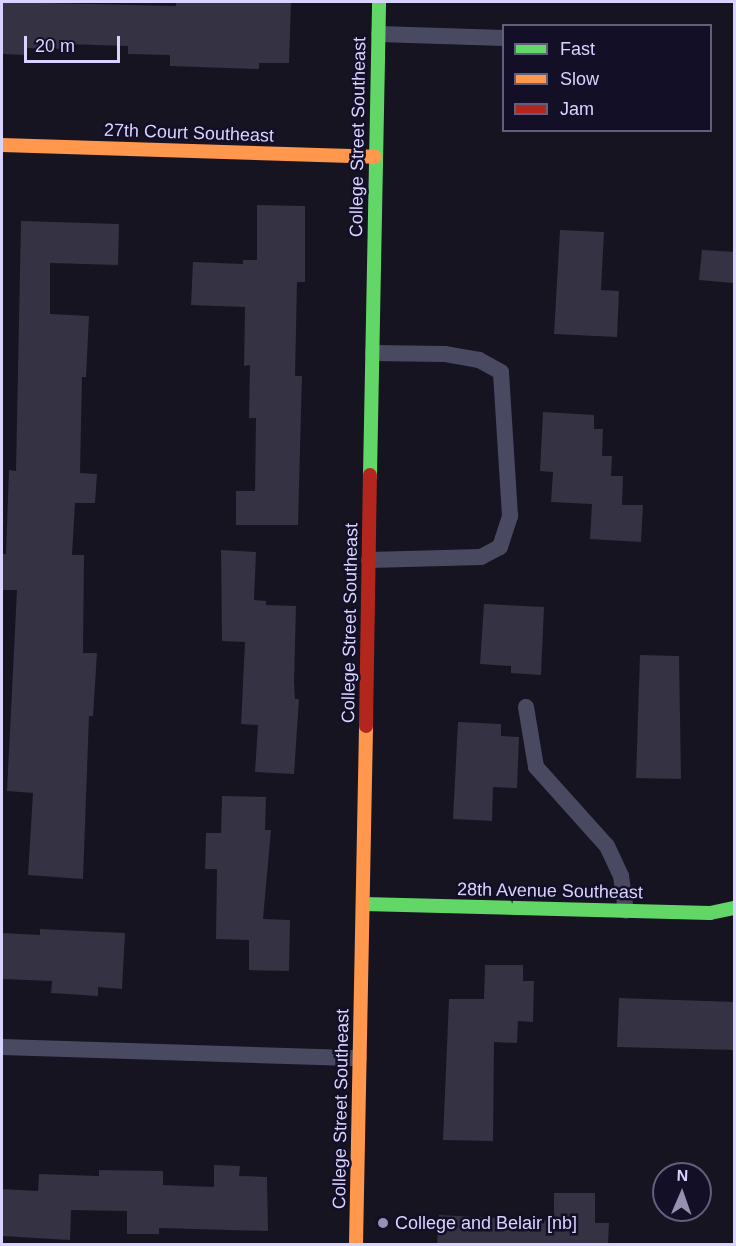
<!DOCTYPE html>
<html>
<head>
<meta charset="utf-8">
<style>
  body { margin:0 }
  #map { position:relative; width:736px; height:1246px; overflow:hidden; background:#161421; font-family:Arial,sans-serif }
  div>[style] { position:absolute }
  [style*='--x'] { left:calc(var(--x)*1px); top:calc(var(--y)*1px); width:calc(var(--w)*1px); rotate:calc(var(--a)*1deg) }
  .building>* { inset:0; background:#343243 }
  .lane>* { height:16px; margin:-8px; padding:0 8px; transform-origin:8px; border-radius:8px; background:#4a4962 }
  .fast>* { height:14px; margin:-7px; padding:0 7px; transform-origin:7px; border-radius:7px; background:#63d668 }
  .slow>* { height:14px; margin:-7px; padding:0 7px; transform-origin:7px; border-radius:7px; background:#ff974d }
  .jam>* { height:14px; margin:-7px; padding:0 7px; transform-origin:7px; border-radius:7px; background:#b3261e }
  .dots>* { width:16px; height:16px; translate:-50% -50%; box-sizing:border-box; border:3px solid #130f26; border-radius:50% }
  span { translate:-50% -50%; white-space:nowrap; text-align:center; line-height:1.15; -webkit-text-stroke:5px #130f26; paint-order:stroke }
  .street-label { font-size:18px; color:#d9d4ff }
  .poi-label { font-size:18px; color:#d9d4ff }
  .left { translate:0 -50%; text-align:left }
  .frame { position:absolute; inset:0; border:3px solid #d9d4ff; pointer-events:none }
  .legend { position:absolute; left:502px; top:24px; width:210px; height:108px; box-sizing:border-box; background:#130f26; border:2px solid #625e7d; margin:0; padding:8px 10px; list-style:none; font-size:18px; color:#d9d4ff }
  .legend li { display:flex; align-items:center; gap:12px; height:30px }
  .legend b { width:30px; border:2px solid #625e7d }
  .north { position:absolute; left:652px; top:1162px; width:60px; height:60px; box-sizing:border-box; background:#130f26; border:2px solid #625e7d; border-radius:50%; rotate:2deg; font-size:16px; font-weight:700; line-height:24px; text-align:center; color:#d9d4ff }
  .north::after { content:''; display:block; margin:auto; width:21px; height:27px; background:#9591b1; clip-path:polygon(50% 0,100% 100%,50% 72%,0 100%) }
  .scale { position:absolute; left:24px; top:36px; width:96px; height:27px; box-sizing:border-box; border:3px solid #d9d4ff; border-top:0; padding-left:8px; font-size:18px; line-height:21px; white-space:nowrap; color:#d9d4ff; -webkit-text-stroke:4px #130f26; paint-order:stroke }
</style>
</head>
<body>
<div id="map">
  <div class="building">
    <i style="clip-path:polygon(2px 2px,176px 6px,176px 2px,291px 2px,289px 63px,259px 63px,259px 69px,170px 66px,170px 55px,128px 54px,128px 46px,64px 44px,64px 49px,26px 48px,26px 55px,2px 54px)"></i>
    <i style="clip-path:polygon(257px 205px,305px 206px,305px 282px,297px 282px,295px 376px,302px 376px,298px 525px,236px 525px,236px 491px,255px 491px,256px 418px,249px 418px,250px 365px,244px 366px,245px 307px,191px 305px,193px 262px,243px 264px,243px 260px,257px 260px)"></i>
    <i style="clip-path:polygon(21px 221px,119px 224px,118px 265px,50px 263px,50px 314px,89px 316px,86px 377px,82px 377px,80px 473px,97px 474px,95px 503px,75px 503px,72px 555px,84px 555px,83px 653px,97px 653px,93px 716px,89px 716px,83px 879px,28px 875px,33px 793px,7px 791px,17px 590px,2px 590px,2px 554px,6px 554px,9px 470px,16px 471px)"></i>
    <i style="clip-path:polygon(560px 230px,604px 232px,601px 290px,619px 291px,617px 337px,554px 334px)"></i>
    <i style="clip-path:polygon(702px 250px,735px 252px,733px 283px,699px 280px)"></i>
    <i style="clip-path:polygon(543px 412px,594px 415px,594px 429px,603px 429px,602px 456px,612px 456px,611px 476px,623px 476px,622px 505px,643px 505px,641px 542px,590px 539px,592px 504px,551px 502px,553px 472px,540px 471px)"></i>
    <i style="clip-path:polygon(221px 550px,256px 552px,254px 600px,266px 601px,266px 605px,296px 606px,294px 682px,295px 699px,299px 699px,294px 774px,255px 772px,258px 725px,241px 724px,245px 642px,222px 641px)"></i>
    <i style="clip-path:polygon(484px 604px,544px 607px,541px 675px,511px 673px,511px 666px,480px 664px)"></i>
    <i style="clip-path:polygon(640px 655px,679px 656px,681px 779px,636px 778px)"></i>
    <i style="clip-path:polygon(458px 722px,501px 724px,501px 736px,519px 737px,517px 788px,493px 787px,492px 821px,453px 819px)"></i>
    <i style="clip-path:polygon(222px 796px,266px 797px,265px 830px,271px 830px,263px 919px,290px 920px,289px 971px,249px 970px,249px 940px,216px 939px,217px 869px,205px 869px,206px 833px,221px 833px)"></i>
    <i style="clip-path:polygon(40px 929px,125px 933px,122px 989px,98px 987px,98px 996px,51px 993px,52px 981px,2px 979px,2px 933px,40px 935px)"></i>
    <i style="clip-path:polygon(485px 965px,523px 965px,523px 981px,534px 981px,533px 1022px,518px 1021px,517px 1043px,494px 1042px,493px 1141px,443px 1140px,449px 999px,484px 999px)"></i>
    <i style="clip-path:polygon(619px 998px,735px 1002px,735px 1050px,617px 1047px)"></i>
    <i style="clip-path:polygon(214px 1165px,240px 1166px,239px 1176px,267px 1177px,268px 1231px,159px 1228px,159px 1234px,127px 1234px,127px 1211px,71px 1210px,70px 1240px,2px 1236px,2px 1189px,38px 1191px,39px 1174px,99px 1176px,99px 1170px,163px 1171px,163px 1185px,214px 1187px)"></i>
    <i style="clip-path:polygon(554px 1193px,595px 1193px,595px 1223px,609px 1223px,608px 1245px,437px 1245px,439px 1215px,554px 1221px)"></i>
  </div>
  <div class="lane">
    <i style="--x:379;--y:34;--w:125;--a:1.8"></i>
    <i style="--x:369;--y:560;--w:112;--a:-1.5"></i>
    <i style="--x:481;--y:557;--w:21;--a:-28"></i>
    <i style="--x:500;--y:547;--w:33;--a:-72"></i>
    <i style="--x:510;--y:516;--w:144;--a:-93.6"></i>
    <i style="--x:501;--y:372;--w:25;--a:-151"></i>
    <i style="--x:479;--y:360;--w:35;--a:-170"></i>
    <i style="--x:445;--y:354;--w:72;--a:-179.2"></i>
    <i style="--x:526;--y:707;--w:61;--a:80.5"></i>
    <i style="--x:536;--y:767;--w:106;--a:48.1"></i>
    <i style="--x:607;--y:846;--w:33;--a:65"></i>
    <i style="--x:621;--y:876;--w:35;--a:82"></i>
    <i style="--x:2;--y:1047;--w:357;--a:1.8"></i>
  </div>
  <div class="fast">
    <i style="--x:370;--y:475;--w:473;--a:-88.9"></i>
    <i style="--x:364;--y:904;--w:346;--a:1.5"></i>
    <i style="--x:710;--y:913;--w:25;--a:-12"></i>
  </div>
  <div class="slow">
    <i style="--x:2;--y:145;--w:373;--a:1.8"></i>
    <i style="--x:356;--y:1244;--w:518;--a:-88.89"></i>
  </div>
  <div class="jam">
    <i style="--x:366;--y:726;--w:251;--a:-89.1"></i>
  </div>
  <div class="dots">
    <i style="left:383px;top:1223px;background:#9591b1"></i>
  </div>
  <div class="street-label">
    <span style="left:189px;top:133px;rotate:2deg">27th Court Southeast</span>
    <span style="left:358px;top:137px;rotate:-89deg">College Street Southeast</span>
    <span style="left:350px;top:623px;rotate:-89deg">College Street Southeast</span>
    <span style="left:550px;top:891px;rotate:1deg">28th Avenue Southeast</span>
    <span style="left:341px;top:1109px;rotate:-89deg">College Street Southeast</span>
  </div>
  <div class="poi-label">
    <span class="left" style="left:395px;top:1223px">College and Belair [nb]</span>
  </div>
  <div class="frame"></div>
  <ul class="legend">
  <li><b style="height:8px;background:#63d668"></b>Fast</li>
  <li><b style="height:8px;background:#ff974d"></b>Slow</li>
  <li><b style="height:8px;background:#b3261e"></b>Jam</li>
  </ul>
  <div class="north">N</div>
  <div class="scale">20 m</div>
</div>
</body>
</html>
